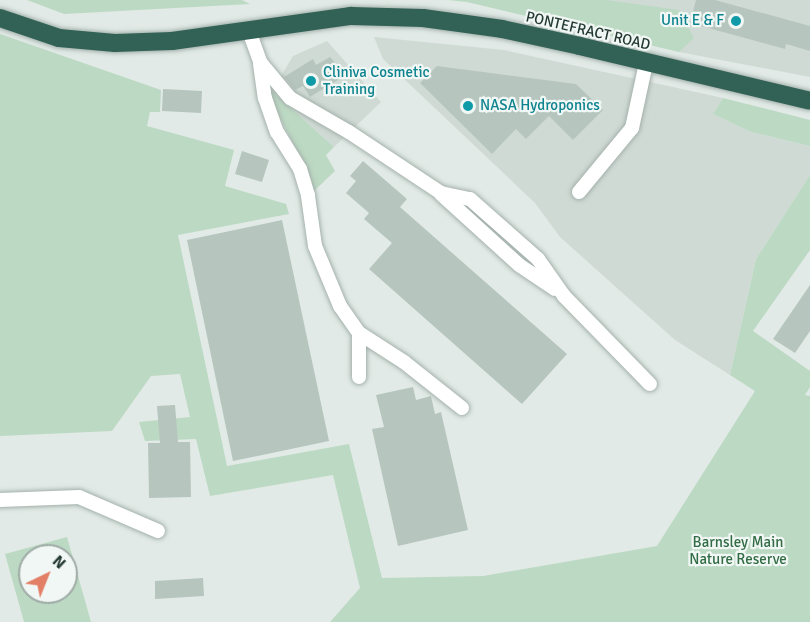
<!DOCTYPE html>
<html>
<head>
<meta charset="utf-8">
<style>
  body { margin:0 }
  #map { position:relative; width:810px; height:622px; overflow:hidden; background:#e1eae6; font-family:Signika,sans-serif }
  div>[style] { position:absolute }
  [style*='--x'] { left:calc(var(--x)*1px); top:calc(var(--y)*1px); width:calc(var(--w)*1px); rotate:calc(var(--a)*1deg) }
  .built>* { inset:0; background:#d0dad5 }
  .green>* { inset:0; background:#bcd9c3 }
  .building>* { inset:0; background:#b7c5bf }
  .roads { filter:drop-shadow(0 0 2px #a4b1ac) drop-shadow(0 0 2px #a4b1ac) }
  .lane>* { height:14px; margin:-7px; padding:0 7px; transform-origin:7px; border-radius:7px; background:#fff }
  .highway>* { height:18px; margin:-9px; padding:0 9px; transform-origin:9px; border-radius:9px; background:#326256 }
  .dots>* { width:16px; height:16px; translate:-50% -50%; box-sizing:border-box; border:3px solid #f1f7f4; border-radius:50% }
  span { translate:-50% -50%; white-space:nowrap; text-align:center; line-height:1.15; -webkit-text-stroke:4.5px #f1f7f4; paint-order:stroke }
  .culture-label { font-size:15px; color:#0d838f }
  .right { translate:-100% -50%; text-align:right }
  .left { translate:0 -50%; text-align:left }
  .street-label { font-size:15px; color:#233932 }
  .park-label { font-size:15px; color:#326c45 }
  .north { position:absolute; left:18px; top:544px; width:60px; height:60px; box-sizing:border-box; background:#f1f7f4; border:2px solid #9faba6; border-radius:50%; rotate:43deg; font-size:16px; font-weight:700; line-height:24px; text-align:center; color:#233932 }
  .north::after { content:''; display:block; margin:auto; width:21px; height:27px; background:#e37f66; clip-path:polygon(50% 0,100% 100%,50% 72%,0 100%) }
</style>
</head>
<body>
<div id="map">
  <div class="built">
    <i style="clip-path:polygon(493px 0,810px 0,810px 77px,679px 52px)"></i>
    <i style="clip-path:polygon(374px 37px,504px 50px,723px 98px,713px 114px,751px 132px,810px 146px,810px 175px,756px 259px,730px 375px,675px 340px,560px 237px,535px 203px,383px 59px)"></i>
    <i style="clip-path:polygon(327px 41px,381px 102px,334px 147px,272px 91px,293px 56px)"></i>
  </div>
  <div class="green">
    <i style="clip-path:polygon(27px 0,242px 0,250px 4px,64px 14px)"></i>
    <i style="clip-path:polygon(448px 0,607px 0,679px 10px,694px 38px,679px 52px,467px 2px)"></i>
    <i style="clip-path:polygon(0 34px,161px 90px,160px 112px,150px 112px,147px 126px,234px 150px,225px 186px,286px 204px,289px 214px,178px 235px,227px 466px,349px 444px,382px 578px,483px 576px,657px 546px,755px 391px,730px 375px,756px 259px,810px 175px,810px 250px,753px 331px,810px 371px,810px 387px,805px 395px,810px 396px,810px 622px,330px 622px,360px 588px,333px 475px,210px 496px,196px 439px,145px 441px,139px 422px,190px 417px,180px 374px,151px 376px,112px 431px,0 436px)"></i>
    <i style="clip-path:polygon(272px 91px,334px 147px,326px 155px,335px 171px,313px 192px,311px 179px,269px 96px)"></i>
    <i style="clip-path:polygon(723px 98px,810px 120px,810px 146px,751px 132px,713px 114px)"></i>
    <i style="clip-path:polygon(evenodd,67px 537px,91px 622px,24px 622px,5px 554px,67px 537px,30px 556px,66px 556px,66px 592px,30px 592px,30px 556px)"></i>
  </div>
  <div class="building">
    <i style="clip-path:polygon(696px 0,715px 0,810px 26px,810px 51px,786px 44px,785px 49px,690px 23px)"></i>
    <i style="clip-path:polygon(330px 57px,346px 75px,310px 97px,303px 86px,295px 90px,284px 77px,313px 59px,316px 65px)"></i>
    <i style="clip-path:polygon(437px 66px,576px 84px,603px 110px,573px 140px,549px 116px,526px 139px,516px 129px,492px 154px,420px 83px)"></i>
    <i style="clip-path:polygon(163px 89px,202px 91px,201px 113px,162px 111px)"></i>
    <i style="clip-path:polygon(242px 151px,269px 160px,262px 182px,235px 174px)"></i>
    <i style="clip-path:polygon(363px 161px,407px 199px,400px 207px,567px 354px,522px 404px,369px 269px,392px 243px,364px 219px,369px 213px,346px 193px,356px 181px,350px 176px)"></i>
    <i style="clip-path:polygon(282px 220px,329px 441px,233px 461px,187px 240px)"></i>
    <i style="clip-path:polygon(810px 285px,810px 331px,795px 353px,773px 339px)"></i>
    <i style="clip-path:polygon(413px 387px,416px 400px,431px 396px,435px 414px,441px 412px,468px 530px,398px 546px,372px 429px,384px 427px,376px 395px)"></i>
    <i style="clip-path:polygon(175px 405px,178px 442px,190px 442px,191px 497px,149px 498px,148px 443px,160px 443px,157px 406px)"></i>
    <i style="clip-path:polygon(203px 578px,204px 596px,155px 599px,155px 581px)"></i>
  </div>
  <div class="roads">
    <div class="lane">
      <i style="--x:249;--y:31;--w:33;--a:70"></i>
      <i style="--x:260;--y:62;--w:47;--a:50.2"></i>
      <i style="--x:290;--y:98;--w:68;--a:30"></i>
      <i style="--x:349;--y:132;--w:110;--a:33.5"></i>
      <i style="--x:441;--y:193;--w:30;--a:12"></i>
      <i style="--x:470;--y:199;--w:91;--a:41.4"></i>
      <i style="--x:538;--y:259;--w:45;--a:54.9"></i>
      <i style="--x:564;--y:296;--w:123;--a:45.7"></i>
      <i style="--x:260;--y:64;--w:34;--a:82"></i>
      <i style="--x:265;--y:98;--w:36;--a:71"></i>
      <i style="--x:277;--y:132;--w:44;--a:58.1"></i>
      <i style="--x:300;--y:169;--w:28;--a:73"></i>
      <i style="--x:308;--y:196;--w:50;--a:82"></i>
      <i style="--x:315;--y:246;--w:65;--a:67.4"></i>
      <i style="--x:340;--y:306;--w:33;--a:55"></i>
      <i style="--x:359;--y:333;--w:44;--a:90"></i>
      <i style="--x:579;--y:192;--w:83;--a:-50.4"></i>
      <i style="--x:632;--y:128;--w:66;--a:-77.8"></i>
      <i style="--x:441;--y:194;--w:105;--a:42.3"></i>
      <i style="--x:519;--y:265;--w:43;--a:33.7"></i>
      <i style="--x:359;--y:333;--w:54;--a:32.8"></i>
      <i style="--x:404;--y:362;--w:74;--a:38.4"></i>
      <i style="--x:0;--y:500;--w:79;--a:-2.2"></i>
      <i style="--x:79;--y:497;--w:86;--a:23.3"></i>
    </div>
    <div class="highway">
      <i style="--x:0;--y:18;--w:62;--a:18.7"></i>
      <i style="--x:59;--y:38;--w:56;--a:5.1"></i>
      <i style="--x:115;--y:43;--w:57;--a:-2"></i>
      <i style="--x:172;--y:41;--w:181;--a:-8"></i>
      <i style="--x:351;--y:16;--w:72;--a:1.6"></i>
      <i style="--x:423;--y:18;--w:80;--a:7.9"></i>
      <i style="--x:502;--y:29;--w:80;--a:12.3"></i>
      <i style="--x:580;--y:46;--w:236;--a:13.4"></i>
    </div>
  </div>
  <div class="dots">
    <i style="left:736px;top:21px;background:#0f9aa8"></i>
    <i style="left:311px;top:81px;background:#0f9aa8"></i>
    <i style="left:468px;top:106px;background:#0f9aa8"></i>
  </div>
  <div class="culture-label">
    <span class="right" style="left:724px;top:21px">Unit E &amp; F</span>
    <span class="left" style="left:323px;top:81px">Cliniva Cosmetic<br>Training</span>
    <span class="left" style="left:480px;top:106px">NASA Hydroponics</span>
  </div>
  <div class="street-label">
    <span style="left:588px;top:31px;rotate:13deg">PONTEFRACT ROAD</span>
  </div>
  <div class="park-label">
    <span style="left:738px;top:551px">Barnsley Main<br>Nature Reserve</span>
  </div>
  <div class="north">N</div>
</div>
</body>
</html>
